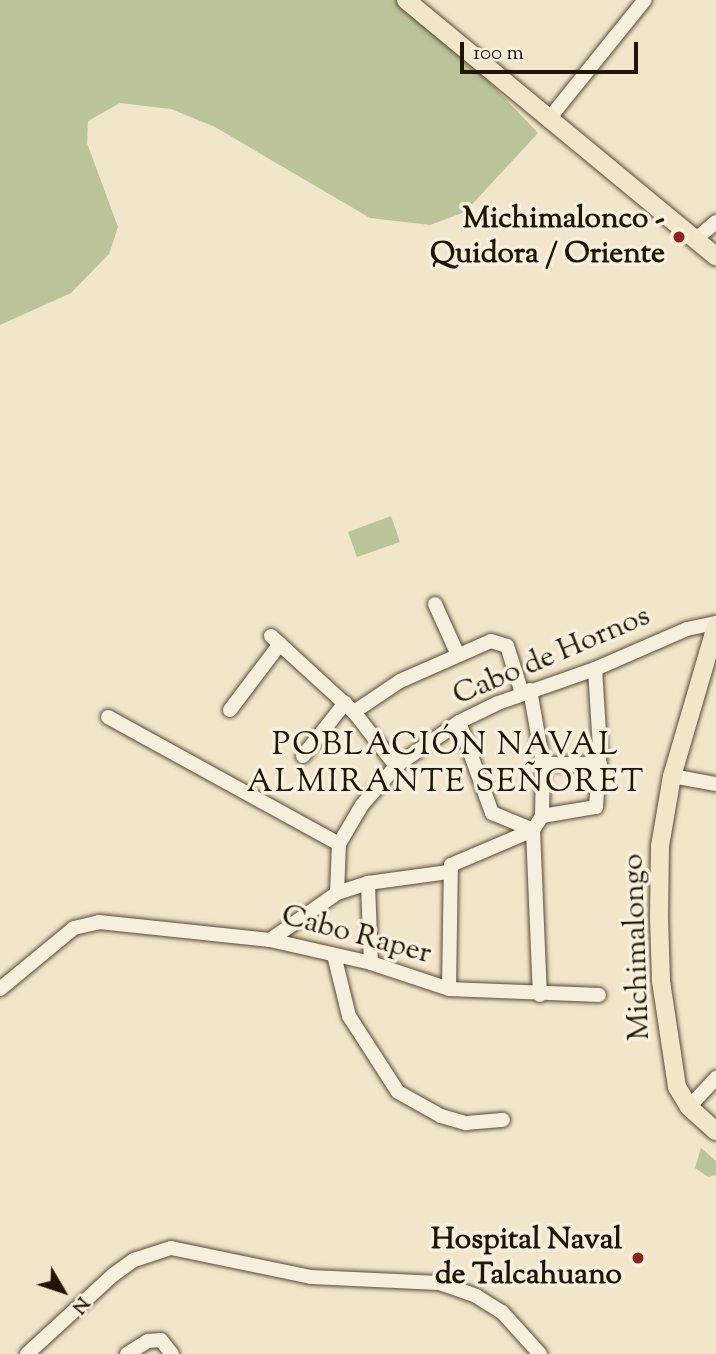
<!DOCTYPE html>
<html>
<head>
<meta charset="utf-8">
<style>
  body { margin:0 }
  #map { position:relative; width:716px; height:1354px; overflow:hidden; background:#f1e6ca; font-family:"Sorts Mill Goudy",serif }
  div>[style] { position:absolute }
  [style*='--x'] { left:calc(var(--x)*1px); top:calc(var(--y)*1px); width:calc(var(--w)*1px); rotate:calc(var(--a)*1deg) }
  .green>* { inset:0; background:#b9c598 }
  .roads { filter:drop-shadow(0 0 2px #554937) drop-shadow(0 0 2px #554937) }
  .minor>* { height:14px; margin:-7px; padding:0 7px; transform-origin:7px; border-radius:7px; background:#f6efdd }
  .major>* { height:18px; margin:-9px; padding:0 9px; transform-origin:9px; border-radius:9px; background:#f1e6ca }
  .dots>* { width:19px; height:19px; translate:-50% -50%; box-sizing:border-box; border:4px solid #f6efdd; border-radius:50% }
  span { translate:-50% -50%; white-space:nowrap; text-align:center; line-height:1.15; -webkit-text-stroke:7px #f6efdd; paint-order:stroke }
  .poi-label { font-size:30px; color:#211506; font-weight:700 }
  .right { translate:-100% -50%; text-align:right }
  .street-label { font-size:30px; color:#211506 }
  .neighbourhood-label { font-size:32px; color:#211506; letter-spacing:2px }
  .north { position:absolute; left:28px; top:1256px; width:70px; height:70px; -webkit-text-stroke:5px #f6efdd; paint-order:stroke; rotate:129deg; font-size:19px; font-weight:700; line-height:28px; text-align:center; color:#211506 }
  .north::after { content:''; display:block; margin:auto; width:24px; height:32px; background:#211506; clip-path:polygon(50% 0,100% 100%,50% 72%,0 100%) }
  .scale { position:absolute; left:460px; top:42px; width:178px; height:32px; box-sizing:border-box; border:4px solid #211506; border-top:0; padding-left:9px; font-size:21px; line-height:24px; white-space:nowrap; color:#211506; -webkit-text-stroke:5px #f6efdd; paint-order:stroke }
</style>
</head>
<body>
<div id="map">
  <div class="green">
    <i style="clip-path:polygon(0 0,405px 0,434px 24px,538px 133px,465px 212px,430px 225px,370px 218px,215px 127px,171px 109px,120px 103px,88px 121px,87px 143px,118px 227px,109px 254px,71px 293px,0 325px)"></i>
    <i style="clip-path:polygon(391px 516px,400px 542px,357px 557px,348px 532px)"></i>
    <i style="clip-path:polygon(701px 1148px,716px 1161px,716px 1175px,708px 1177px,695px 1168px)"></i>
  </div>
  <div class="roads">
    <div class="minor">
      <i style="--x:548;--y:120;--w:154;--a:-51.1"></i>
      <i style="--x:697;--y:238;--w:25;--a:-40"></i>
      <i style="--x:435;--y:604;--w:54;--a:65.8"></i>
      <i style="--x:271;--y:636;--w:113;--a:42.5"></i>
      <i style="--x:354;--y:712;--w:68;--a:52.1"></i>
      <i style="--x:530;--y:690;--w:75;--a:80"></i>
      <i style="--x:543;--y:764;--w:52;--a:91.1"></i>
      <i style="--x:230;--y:710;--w:83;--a:-52.9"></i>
      <i style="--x:354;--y:712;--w:55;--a:-34"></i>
      <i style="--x:400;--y:681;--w:99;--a:-23.7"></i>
      <i style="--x:491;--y:641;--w:17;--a:17"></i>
      <i style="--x:507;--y:646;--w:49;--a:72.3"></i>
      <i style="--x:108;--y:717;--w:264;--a:28.8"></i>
      <i style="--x:459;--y:722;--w:97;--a:70.1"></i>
      <i style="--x:492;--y:813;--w:44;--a:22.5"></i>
      <i style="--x:533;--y:830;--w:165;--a:87.6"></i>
      <i style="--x:303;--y:756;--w:68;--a:-51.6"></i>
      <i style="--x:543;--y:764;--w:57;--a:0"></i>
      <i style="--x:672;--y:776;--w:45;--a:10.3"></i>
      <i style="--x:368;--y:883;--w:80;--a:87.9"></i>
      <i style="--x:337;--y:893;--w:49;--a:-87.7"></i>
      <i style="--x:339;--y:844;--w:45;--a:-59.5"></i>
      <i style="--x:362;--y:805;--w:52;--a:-48.9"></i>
      <i style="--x:396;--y:766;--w:77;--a:-34.9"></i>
      <i style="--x:459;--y:722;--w:43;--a:-26"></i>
      <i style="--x:498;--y:703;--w:103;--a:-19.3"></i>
      <i style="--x:595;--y:669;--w:100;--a:-23.5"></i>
      <i style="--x:687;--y:629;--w:30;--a:-12"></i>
      <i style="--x:270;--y:940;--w:82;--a:-35"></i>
      <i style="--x:337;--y:893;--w:33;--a:-18"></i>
      <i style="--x:368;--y:883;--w:81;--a:-7.8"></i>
      <i style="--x:334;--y:955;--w:63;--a:76.2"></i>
      <i style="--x:349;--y:1016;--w:90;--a:57.2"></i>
      <i style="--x:398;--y:1092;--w:49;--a:29.2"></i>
      <i style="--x:441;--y:1116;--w:26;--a:16"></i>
      <i style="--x:466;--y:1123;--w:37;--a:-5"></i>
      <i style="--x:0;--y:989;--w:96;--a:-39.5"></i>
      <i style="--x:74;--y:928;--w:26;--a:-13"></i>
      <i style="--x:99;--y:922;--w:172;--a:6"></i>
      <i style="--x:270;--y:940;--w:104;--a:12.8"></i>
      <i style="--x:371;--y:963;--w:82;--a:18.4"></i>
      <i style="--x:449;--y:989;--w:150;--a:2.3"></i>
      <i style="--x:449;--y:989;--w:124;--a:-89.1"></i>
      <i style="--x:451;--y:865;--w:89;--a:-23.1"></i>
      <i style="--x:533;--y:830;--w:17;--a:-57"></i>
      <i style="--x:542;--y:816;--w:55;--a:-9.5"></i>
      <i style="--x:596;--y:807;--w:59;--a:-86.1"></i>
      <i style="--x:600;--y:748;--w:79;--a:-93.6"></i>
      <i style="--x:689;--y:1107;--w:40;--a:-47"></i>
      <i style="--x:27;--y:1354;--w:117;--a:-42.6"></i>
      <i style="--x:113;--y:1275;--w:26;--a:-36"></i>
      <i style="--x:134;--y:1260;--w:39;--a:-18"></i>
      <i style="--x:171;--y:1248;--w:143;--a:11.7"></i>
      <i style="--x:311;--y:1277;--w:128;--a:2.7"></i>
      <i style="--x:439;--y:1283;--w:39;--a:19"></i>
      <i style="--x:476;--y:1296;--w:31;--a:32"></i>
      <i style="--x:502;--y:1312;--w:57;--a:47.9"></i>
      <i style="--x:127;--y:1354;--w:25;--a:-32"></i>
      <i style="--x:148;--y:1341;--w:13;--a:-4"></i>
      <i style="--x:161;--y:1340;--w:18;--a:52"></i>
    </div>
    <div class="major">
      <i style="--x:406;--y:0;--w:402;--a:39.6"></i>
      <i style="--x:716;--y:626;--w:156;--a:106.3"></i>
      <i style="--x:672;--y:776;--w:71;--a:99.7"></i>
      <i style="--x:660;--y:846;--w:71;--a:90.8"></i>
      <i style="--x:659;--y:917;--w:64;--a:88.2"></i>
      <i style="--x:661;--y:981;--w:107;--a:81.4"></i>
      <i style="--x:677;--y:1087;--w:23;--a:59"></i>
      <i style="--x:689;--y:1107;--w:36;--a:42"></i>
    </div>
  </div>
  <div class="dots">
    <i style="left:679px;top:237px;background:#8f2418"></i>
    <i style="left:638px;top:1258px;background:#8f2418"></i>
  </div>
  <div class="poi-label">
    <span class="right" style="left:665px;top:237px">Michimalonco -<br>Quidora / Oriente</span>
    <span class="right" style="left:622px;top:1258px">Hospital Naval<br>de Talcahuano</span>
  </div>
  <div class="street-label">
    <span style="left:552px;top:657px;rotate:-23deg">Cabo de Hornos</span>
    <span style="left:356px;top:936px;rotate:15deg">Cabo Raper</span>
    <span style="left:638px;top:947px;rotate:-92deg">Michimalongo</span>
  </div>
  <div class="neighbourhood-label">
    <span style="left:446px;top:765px">POBLACIÓN NAVAL<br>ALMIRANTE SEÑORET</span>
  </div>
  <div class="north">N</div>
  <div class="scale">100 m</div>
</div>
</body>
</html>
